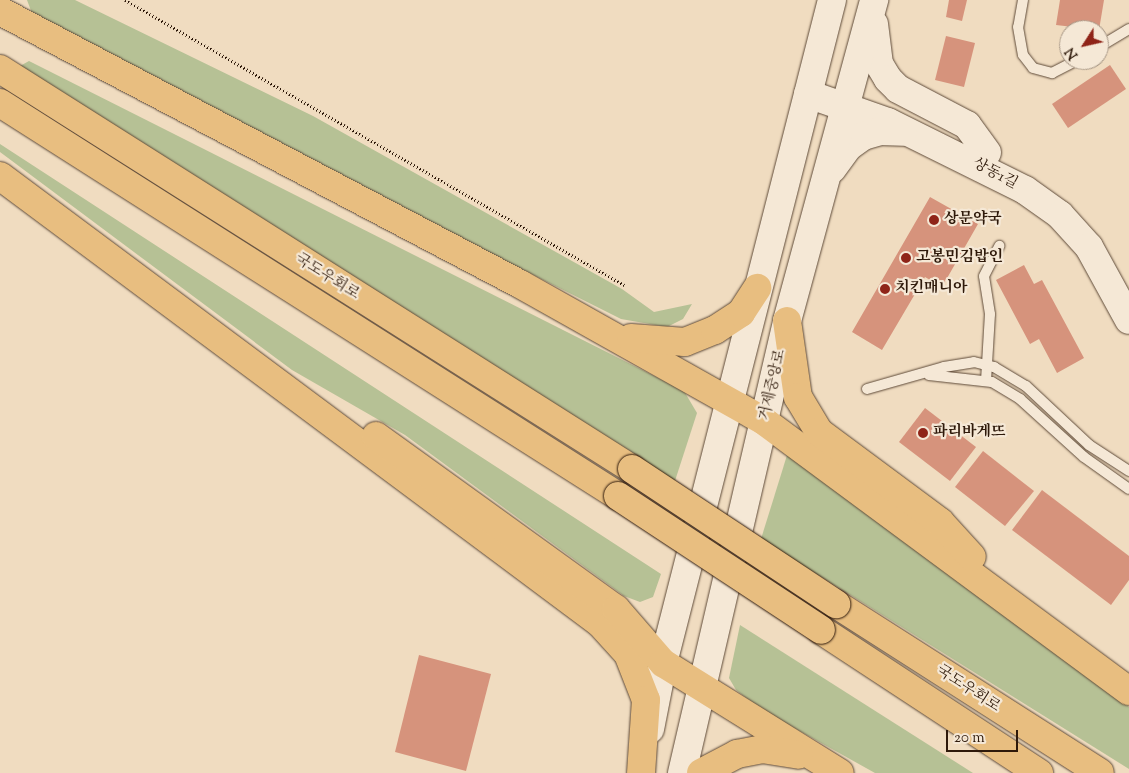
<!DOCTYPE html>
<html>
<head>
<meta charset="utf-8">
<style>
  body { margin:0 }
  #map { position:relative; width:1129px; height:773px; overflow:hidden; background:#f0dcc0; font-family:"Sorts Mill Goudy","Noto Serif KR",serif }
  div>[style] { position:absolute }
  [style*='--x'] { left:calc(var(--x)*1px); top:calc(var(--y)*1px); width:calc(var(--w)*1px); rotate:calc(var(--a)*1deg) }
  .green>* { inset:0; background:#b6c195 }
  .building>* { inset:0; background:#d6937c }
  .path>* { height:3px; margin-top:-1.5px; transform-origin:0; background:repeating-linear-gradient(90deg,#2e190a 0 1px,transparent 0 3.5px) }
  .roads { filter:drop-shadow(0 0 1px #5e4a38) drop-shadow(0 0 1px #5e4a38) }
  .lane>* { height:10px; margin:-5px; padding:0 5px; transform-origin:5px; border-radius:5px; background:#f5e8d6 }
  .secondary>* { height:28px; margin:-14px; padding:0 14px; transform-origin:14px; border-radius:14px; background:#f5e8d6 }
  .highway>* { height:28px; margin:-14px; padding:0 14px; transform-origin:14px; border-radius:14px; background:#e8be80 }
  .bridges { filter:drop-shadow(0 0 1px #2e190a) drop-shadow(0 0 1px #2e190a) }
  .highway-bridge>* { height:28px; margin:-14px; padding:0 14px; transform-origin:14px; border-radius:14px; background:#e8be80 }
  .dots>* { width:14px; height:14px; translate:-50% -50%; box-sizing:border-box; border:2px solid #f5e8d6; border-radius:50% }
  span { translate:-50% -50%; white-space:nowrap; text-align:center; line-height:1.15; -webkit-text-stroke:4.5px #f5e8d6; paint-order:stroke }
  .street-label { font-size:15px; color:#2e190a }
  .poi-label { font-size:15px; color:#2e190a; font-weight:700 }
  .left { translate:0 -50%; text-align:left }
  .north { position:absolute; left:1059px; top:20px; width:50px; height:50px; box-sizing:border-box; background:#f5e8d6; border:1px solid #a59584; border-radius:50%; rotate:235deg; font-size:14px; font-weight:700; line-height:20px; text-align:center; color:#2e190a }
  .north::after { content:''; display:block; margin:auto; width:18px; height:22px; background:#8f2418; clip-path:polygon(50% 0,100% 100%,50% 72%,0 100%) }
  .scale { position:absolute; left:946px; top:730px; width:72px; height:22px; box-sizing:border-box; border:2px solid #2e190a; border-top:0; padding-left:6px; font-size:15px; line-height:18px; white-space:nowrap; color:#2e190a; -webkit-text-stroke:4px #f5e8d6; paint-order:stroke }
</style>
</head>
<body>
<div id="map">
  <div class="green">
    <i style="clip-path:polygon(27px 0,75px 0,313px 116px,622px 289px,654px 312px,692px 304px,683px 319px,667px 327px,621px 319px,55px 35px,33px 16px)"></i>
    <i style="clip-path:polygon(29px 61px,684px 391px,697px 413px,673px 487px,20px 66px)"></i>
    <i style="clip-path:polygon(0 144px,661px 574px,653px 597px,640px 602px,624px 596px,405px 435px,292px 370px,0 152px)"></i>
    <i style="clip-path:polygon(788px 452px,809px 459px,1129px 707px,1129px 769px,761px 539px)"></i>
    <i style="clip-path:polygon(740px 625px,973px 773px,875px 773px,762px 710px,736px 690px,729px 678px)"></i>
  </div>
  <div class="building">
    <i style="clip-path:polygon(949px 0,967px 0,962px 21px,946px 17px)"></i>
    <i style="clip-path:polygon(1060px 0,1104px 0,1099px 30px,1056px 25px)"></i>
    <i style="clip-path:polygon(946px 36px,975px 43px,964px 87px,935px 80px)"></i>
    <i style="clip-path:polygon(1110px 65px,1126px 89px,1068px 128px,1052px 104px)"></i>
    <i style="clip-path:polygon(930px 197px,978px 224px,942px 287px,925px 277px,882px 350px,852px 332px)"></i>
    <i style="clip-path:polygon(1024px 265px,1034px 284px,1042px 280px,1084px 358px,1057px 373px,1039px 339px,1030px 344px,996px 280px)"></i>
    <i style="clip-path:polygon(925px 408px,976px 447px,950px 481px,899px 442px)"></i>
    <i style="clip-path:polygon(983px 451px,1034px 491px,1005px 526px,955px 487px)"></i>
    <i style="clip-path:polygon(1042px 490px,1129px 556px,1129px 580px,1111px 605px,1012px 530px)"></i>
    <i style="clip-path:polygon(419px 655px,491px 674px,466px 771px,395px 752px)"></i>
  </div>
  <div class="path">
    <i style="--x:125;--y:0;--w:575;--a:29.73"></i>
  </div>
  <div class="roads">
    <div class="lane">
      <i style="--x:1023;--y:0;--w:27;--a:100"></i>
      <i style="--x:1018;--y:27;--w:28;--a:80"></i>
      <i style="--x:1023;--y:55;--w:16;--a:52"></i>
      <i style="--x:1033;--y:68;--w:20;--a:15"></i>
      <i style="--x:1052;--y:73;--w:28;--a:-27"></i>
      <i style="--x:1099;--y:47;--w:35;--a:-31"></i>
      <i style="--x:929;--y:375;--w:63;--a:6.3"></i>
      <i style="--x:992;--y:382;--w:33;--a:31"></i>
      <i style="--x:1020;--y:399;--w:86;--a:42.2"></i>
      <i style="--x:1084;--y:457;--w:55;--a:35.4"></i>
      <i style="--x:986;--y:381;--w:67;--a:-86.6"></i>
      <i style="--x:990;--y:314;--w:38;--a:-99"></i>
      <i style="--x:984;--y:276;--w:34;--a:-63"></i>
      <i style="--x:867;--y:389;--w:80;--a:-15.9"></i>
      <i style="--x:944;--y:367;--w:30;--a:-9"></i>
      <i style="--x:974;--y:362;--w:21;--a:14"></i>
      <i style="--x:994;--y:367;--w:37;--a:31"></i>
      <i style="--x:1026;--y:386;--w:86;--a:43.1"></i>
      <i style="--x:1089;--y:445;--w:48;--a:33"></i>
    </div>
    <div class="secondary">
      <i style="--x:874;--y:24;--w:40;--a:82.9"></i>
      <i style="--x:879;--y:64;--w:17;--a:59"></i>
      <i style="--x:888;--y:79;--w:14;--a:45"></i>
      <i style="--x:898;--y:89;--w:78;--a:27.6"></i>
      <i style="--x:967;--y:125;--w:34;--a:54"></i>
      <i style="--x:808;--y:94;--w:85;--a:19.3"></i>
      <i style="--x:888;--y:122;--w:153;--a:26.4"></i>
      <i style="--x:1025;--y:190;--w:43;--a:35.5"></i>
      <i style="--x:1060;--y:215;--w:43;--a:47.8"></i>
      <i style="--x:1089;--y:247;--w:83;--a:61.3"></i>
      <i style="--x:832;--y:169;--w:27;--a:-54"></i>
      <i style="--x:848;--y:147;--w:19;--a:-36"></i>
      <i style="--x:863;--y:136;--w:18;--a:-16"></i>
      <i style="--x:880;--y:131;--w:23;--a:2"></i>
      <i style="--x:650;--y:729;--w:67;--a:-78.9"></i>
      <i style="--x:663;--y:663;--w:684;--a:-75.7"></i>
      <i style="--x:682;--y:773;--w:464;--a:-76.9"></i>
      <i style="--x:787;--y:321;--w:333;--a:-74.8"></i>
    </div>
    <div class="highway">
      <i style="--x:0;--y:11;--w:587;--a:27.7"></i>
      <i style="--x:520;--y:284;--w:280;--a:29.3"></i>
      <i style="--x:764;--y:421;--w:454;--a:36.5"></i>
      <i style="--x:0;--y:69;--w:748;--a:32.33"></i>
      <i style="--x:0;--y:103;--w:732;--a:32.45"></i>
      <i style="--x:0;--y:176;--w:748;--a:36.69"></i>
      <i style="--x:600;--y:623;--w:42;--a:47.9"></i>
      <i style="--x:628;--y:654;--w:49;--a:68.6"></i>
      <i style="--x:646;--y:700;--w:73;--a:93.9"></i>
      <i style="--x:787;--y:321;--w:77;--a:81.8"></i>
      <i style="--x:798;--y:397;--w:41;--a:59"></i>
      <i style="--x:819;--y:432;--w:151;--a:36.6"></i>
      <i style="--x:940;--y:522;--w:47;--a:47.6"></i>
      <i style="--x:631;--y:338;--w:54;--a:4.2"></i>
      <i style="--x:685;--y:342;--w:32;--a:-22"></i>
      <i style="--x:715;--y:330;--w:31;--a:-33"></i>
      <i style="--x:741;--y:313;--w:30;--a:-57"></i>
      <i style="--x:376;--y:436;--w:296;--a:35.8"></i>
      <i style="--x:616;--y:609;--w:72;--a:49"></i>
      <i style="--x:663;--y:663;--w:208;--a:31.9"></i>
      <i style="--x:836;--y:604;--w:313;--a:32.6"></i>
      <i style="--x:821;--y:630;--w:261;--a:33.3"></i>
      <i style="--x:701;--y:773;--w:41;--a:-27.8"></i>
      <i style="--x:737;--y:754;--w:25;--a:-11"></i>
      <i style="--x:762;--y:749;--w:37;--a:9"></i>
    </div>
  </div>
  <div class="bridges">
    <div class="highway-bridge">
      <i style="--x:632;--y:469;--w:245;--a:33.5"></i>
      <i style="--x:618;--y:496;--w:243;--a:33.4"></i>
    </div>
  </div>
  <div class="dots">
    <i style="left:934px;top:220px;background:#8f2418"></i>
    <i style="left:906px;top:258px;background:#8f2418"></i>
    <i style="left:885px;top:289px;background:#8f2418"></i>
    <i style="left:923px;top:433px;background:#8f2418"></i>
  </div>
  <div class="street-label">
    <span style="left:995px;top:174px;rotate:28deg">상동1길</span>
    <span style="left:327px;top:277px;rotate:32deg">국도우회로</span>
    <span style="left:773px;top:385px;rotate:-77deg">거제중앙로</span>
    <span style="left:968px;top:689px;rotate:33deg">국도우회로</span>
  </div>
  <div class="poi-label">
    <span class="left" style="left:944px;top:220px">상문약국</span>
    <span class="left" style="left:916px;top:258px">고봉민김밥인</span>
    <span class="left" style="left:895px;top:289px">치킨매니아</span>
    <span class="left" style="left:933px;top:433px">파리바게뜨</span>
  </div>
  <div class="north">N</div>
  <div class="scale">20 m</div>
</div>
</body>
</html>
